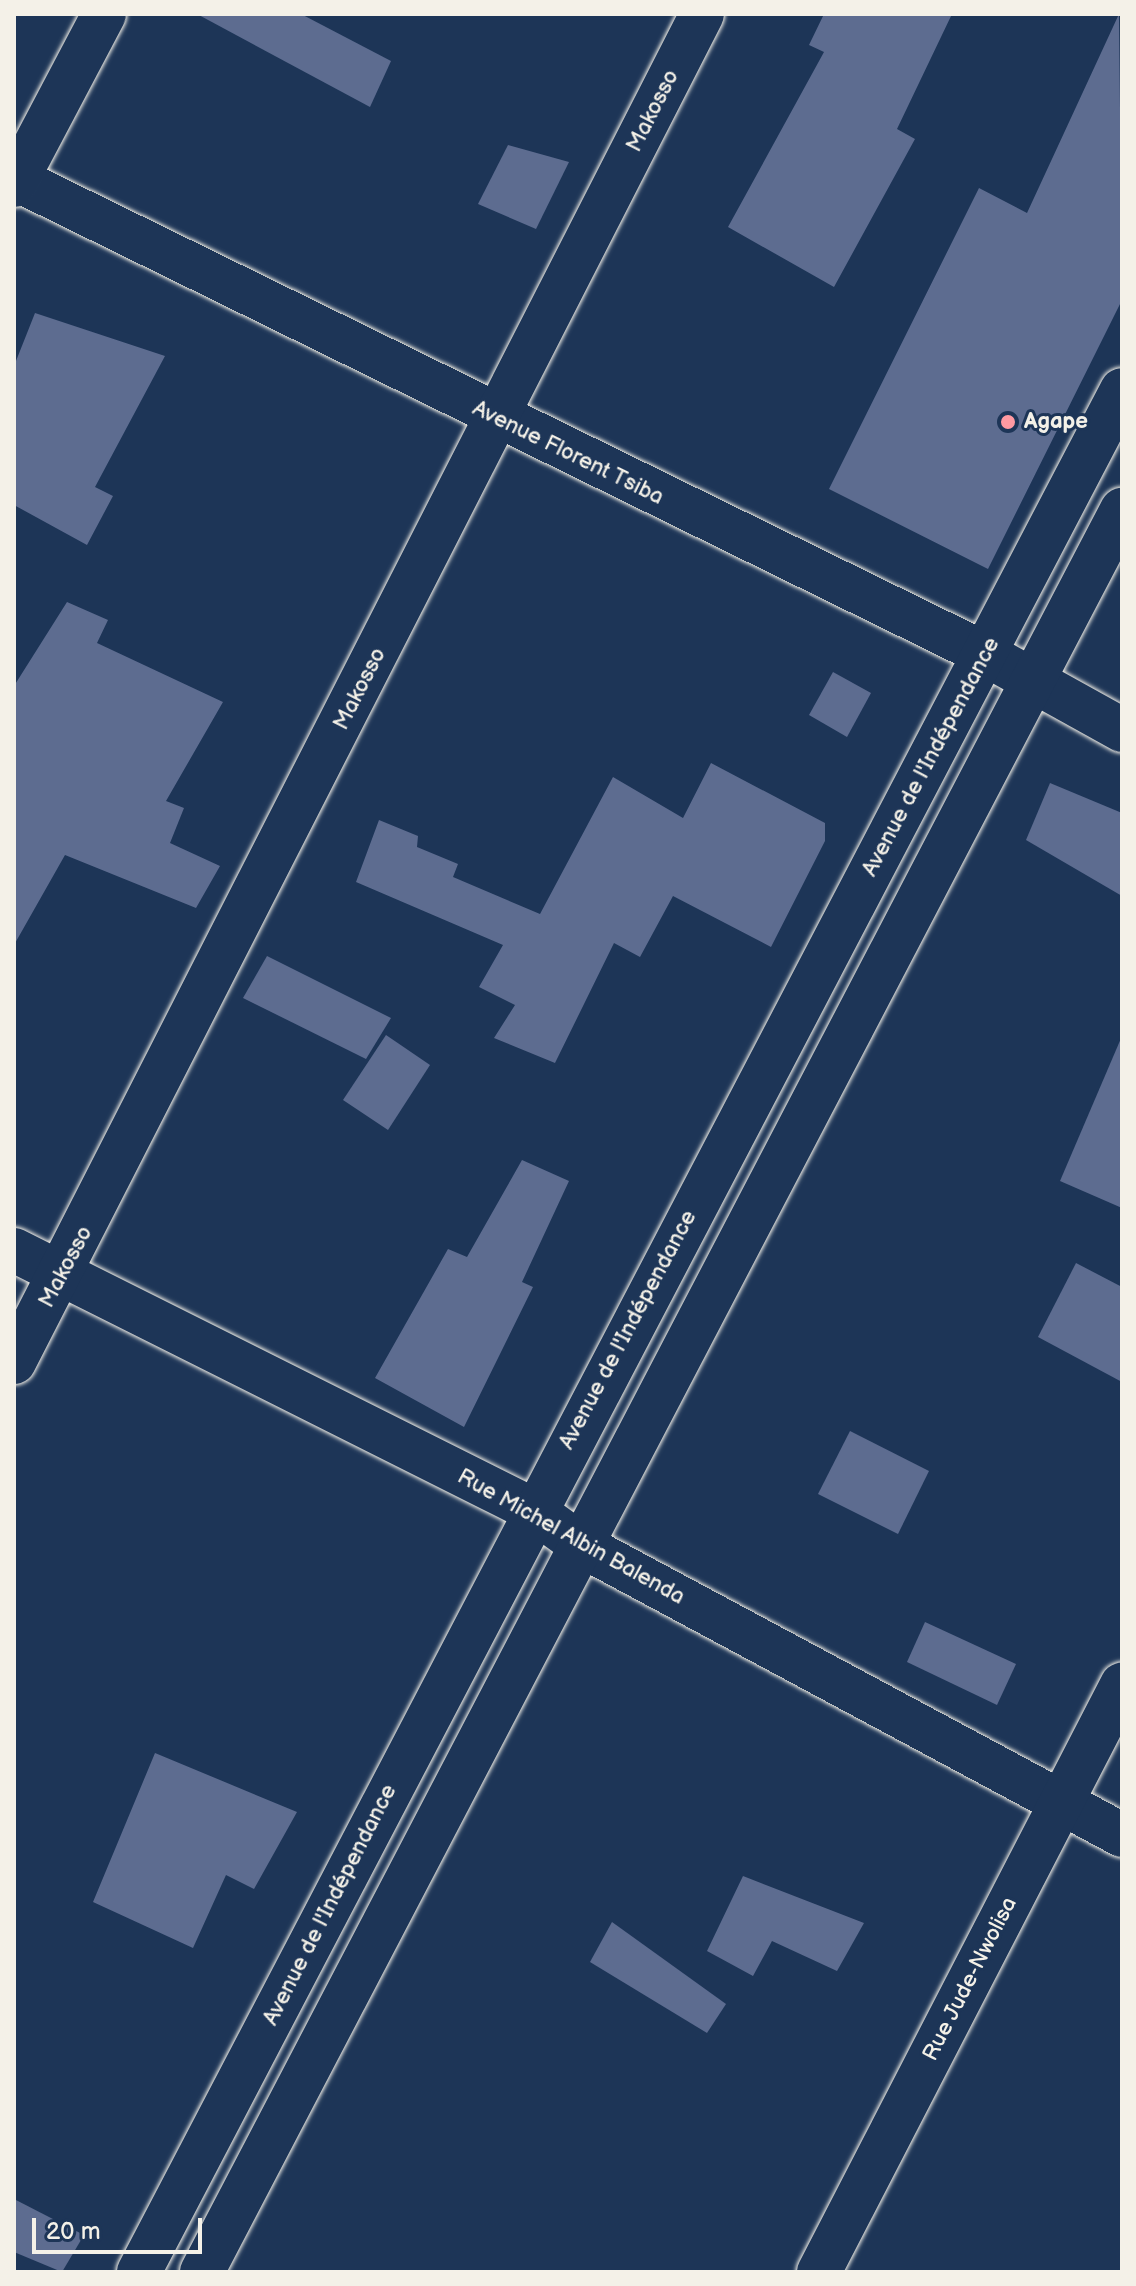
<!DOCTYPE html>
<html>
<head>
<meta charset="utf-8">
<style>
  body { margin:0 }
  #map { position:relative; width:1136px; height:2286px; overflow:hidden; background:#1d3557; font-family:"Balsamiq Sans",sans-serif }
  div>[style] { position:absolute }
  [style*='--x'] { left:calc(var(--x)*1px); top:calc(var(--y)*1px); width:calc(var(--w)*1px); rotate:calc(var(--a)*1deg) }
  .building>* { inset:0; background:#5d6c90 }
  .roads { filter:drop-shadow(0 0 2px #f4f1e8) drop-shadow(0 0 2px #f4f1e8) }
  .street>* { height:44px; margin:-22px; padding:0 22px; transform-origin:22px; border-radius:22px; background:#1d3557 }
  .secondary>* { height:44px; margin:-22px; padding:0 22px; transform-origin:22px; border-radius:22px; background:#1d3557 }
  .dots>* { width:22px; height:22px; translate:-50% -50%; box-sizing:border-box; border:4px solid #1d3557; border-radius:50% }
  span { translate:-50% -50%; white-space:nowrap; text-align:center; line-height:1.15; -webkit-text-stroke:6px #1d3557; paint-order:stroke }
  .street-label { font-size:22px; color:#f4f1e8 }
  .poi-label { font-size:22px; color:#f4f1e8; font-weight:700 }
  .left { translate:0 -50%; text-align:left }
  .frame { position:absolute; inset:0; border:16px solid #f4f1e8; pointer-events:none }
  .scale { position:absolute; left:32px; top:2218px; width:170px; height:36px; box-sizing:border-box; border:4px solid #f4f1e8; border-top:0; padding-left:10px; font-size:24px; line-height:28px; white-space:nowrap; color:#f4f1e8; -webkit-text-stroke:6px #1d3557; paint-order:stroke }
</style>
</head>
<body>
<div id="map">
  <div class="building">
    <i style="clip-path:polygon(197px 14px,301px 14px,391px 61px,370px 107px)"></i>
    <i style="clip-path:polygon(824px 14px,952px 14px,897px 129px,915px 139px,834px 287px,728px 227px,824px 52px,809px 45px)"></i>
    <i style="clip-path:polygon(1119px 14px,1122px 300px,988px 569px,829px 489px,979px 188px,1027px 213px)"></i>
    <i style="clip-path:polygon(508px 145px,569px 162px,536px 229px,478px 204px)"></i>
    <i style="clip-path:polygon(35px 313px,165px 356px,95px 487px,113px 496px,87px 545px,14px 505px,14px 366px)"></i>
    <i style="clip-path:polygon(67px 602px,108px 620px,97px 643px,223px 702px,166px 801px,184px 808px,170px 843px,220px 866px,196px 908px,65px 855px,14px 945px,14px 686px)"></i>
    <i style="clip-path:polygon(833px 672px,871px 693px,847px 737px,809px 715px)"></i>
    <i style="clip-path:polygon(711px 763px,825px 823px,825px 841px,771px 947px,673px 896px,640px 957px,614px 943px,555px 1063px,494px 1038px,515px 1005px,479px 987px,503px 945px,356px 882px,379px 820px,418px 836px,417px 847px,458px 864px,453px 877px,540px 914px,613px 777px,683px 818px)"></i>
    <i style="clip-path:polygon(1050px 783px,1122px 813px,1122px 896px,1026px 840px)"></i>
    <i style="clip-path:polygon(267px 956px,391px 1018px,366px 1059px,243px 998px)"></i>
    <i style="clip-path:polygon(386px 1035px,430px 1065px,388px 1130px,343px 1100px)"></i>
    <i style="clip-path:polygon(1122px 1036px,1122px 1208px,1060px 1181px)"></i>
    <i style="clip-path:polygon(522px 1160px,569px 1181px,522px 1282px,533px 1287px,464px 1427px,375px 1378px,448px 1249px,467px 1257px)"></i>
    <i style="clip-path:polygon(1076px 1263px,1122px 1287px,1122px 1382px,1038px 1337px)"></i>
    <i style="clip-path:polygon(850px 1431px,929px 1471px,898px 1534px,818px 1494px)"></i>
    <i style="clip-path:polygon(925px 1622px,1016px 1664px,997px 1705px,907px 1662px)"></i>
    <i style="clip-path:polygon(155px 1753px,297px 1812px,254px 1889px,226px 1875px,193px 1948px,93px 1902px)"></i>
    <i style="clip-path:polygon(743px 1876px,864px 1923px,837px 1971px,772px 1941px,753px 1976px,707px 1951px)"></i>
    <i style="clip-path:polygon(612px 1922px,726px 2004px,707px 2033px,590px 1962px)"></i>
    <i style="clip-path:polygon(14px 2199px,84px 2235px,62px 2272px,14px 2252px)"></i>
  </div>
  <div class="roads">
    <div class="street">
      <i style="--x:14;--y:178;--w:1081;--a:26.11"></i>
      <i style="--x:985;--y:654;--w:157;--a:29"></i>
      <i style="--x:14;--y:185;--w:193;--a:-62.2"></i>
      <i style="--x:14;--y:1250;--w:580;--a:26.61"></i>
      <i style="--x:533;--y:1510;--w:59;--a:36.1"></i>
      <i style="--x:581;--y:1545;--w:614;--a:28.19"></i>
      <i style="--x:14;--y:1362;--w:1513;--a:-62.96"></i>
      <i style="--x:819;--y:2272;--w:661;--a:-62.7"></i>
    </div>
    <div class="secondary">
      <i style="--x:139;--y:2272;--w:2123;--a:-62.42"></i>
      <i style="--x:202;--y:2272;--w:1988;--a:-62.43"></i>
    </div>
  </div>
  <div class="dots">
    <i style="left:1008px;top:422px;background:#ff9aa2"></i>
  </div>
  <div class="street-label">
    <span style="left:653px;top:111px;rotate:-63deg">Makosso</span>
    <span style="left:568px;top:453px;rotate:26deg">Avenue Florent Tsiba</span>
    <span style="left:360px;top:689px;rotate:-63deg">Makosso</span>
    <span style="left:931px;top:757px;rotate:-62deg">Avenue de l'Indépendance</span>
    <span style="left:66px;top:1267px;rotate:-62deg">Makosso</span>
    <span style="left:628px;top:1330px;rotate:-62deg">Avenue de l'Indépendance</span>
    <span style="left:571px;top:1537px;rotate:29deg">Rue Michel Albin Balenda</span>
    <span style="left:330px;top:1905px;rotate:-63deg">Avenue de l'Indépendance</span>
    <span style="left:970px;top:1979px;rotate:-63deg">Rue Jude-Nwolisa</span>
  </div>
  <div class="poi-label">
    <span class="left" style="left:1024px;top:422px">Agape</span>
  </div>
  <div class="frame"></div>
  <div class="scale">20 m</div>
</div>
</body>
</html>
